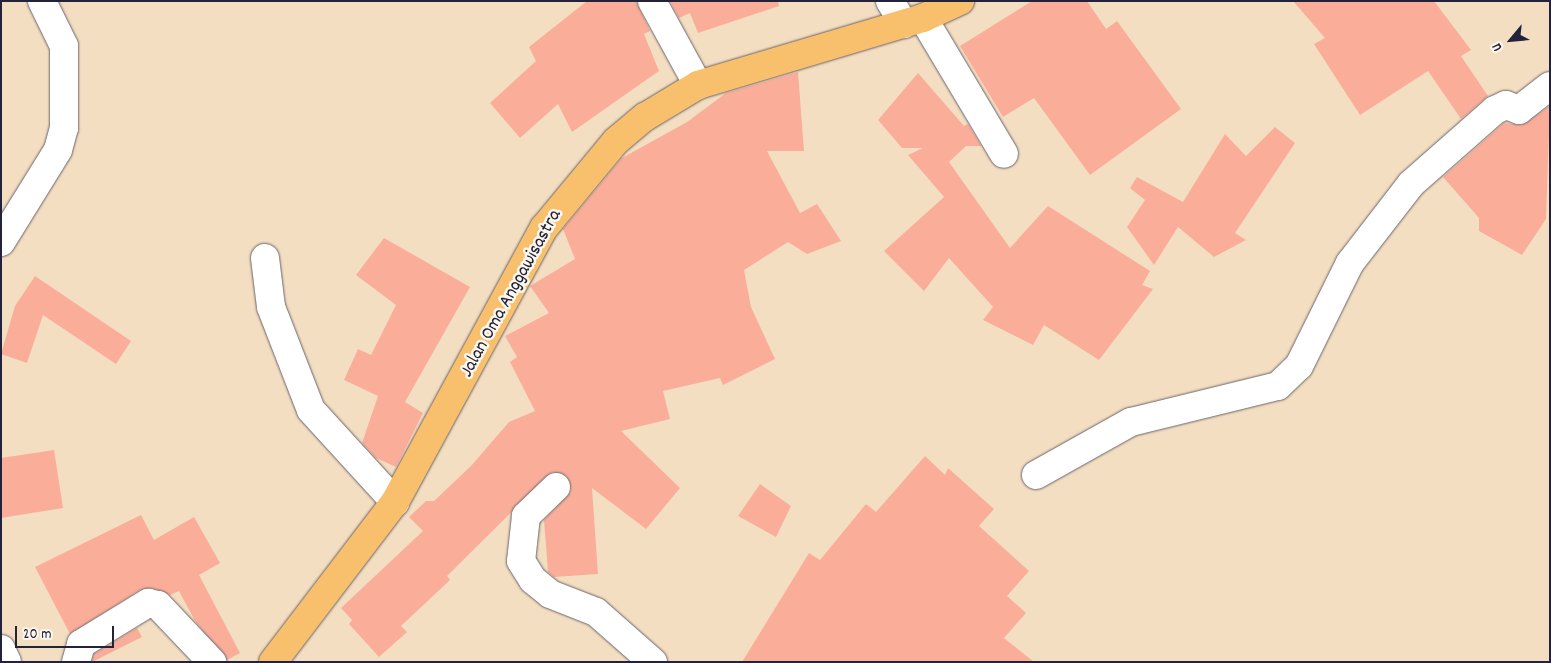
<!DOCTYPE html>
<html>
<head>
<meta charset="utf-8">
<style>
  body { margin:0 }
  #map { position:relative; width:1551px; height:663px; overflow:hidden; background:#f3dec2; font-family:Dekko,sans-serif }
  div>[style] { position:absolute }
  [style*='--x'] { left:calc(var(--x)*1px); top:calc(var(--y)*1px); width:calc(var(--w)*1px); rotate:calc(var(--a)*1deg) }
  .building>* { inset:0; background:#faae9a }
  .roads { filter:drop-shadow(0 0 1px #6b646a) drop-shadow(0 0 1px #6b646a) }
  .minor>* { height:28px; margin:-14px; padding:0 14px; transform-origin:14px; border-radius:14px; background:#fff }
  .major>* { height:28px; margin:-14px; padding:0 14px; transform-origin:14px; border-radius:14px; background:#f8bf6c }
  span { translate:-50% -50%; white-space:nowrap; text-align:center; line-height:1.15; -webkit-text-stroke:5px #fbf7ec; paint-order:stroke }
  .street-label { font-size:19px; color:#22223b }
  .frame { position:absolute; inset:0; border:2px solid #22223b; pointer-events:none }
  .north { position:absolute; left:1486px; top:15px; width:50px; height:50px; -webkit-text-stroke:4px #fbf7ec; paint-order:stroke; rotate:242deg; font-size:14px; font-weight:700; line-height:20px; text-align:center; color:#22223b }
  .north::after { content:''; display:block; margin:auto; width:18px; height:22px; background:#22223b; clip-path:polygon(50% 0,100% 100%,50% 72%,0 100%) }
  .scale { position:absolute; left:15px; top:626px; width:99px; height:22px; box-sizing:border-box; border:2px solid #22223b; border-top:0; padding-left:6px; font-size:15px; line-height:18px; white-space:nowrap; color:#22223b; -webkit-text-stroke:4px #fbf7ec; paint-order:stroke }
</style>
</head>
<body>
<div id="map">
  <div class="building">
    <i style="clip-path:polygon(587px 1px,636px 1px,650px 31px,644px 34px,659px 71px,572px 132px,558px 104px,520px 138px,490px 103px,536px 61px,529px 47px)"></i>
    <i style="clip-path:polygon(670px 1px,778px 1px,779px 6px,698px 33px,690px 13px,679px 18px)"></i>
    <i style="clip-path:polygon(1032px 1px,1087px 1px,1106px 29px,1117px 21px,1181px 109px,1090px 175px,1034px 98px,1003px 117px,960px 46px)"></i>
    <i style="clip-path:polygon(1293px 1px,1434px 1px,1471px 50px,1461px 56px,1488px 96px,1461px 119px,1428px 71px,1360px 115px,1314px 44px,1325px 38px)"></i>
    <i style="clip-path:polygon(798px 72px,804px 151px,767px 151px,800px 213px,817px 204px,841px 241px,807px 254px,788px 242px,744px 270px,751px 307px,775px 359px,723px 385px,720px 378px,663px 391px,670px 419px,621px 431px,680px 488px,646px 529px,592px 488px,598px 574px,554px 577px,548px 572px,544px 520px,571px 491px,567px 476px,552px 472px,447px 576px,450px 580px,401px 626px,407px 632px,379px 657px,349px 624px,352px 620px,341px 608px,423px 531px,409px 517px,426px 501px,434px 501px,471px 466px,509px 422px,535px 411px,510px 362px,517px 357px,505px 336px,549px 313px,530px 286px,575px 259px,563px 229px,622px 158px,687px 122px,726px 93px)"></i>
    <i style="clip-path:polygon(918px 73px,964px 126px,968px 124px,981px 146px,966px 146px,949px 162px,1010px 248px,1048px 206px,1150px 271px,1142px 285px,1153px 289px,1099px 360px,1044px 325px,1033px 345px,983px 320px,993px 307px,949px 258px,924px 291px,884px 251px,944px 197px,908px 155px,923px 148px,902px 148px,878px 120px)"></i>
    <i style="clip-path:polygon(1550px 106px,1546px 219px,1522px 255px,1479px 231px,1479px 218px,1443px 177px,1504px 123px,1522px 125px)"></i>
    <i style="clip-path:polygon(1275px 127px,1295px 143px,1235px 233px,1246px 240px,1214px 257px,1178px 227px,1154px 265px,1127px 227px,1145px 200px,1130px 188px,1137px 177px,1183px 202px,1225px 134px,1246px 156px)"></i>
    <i style="clip-path:polygon(384px 238px,470px 287px,405px 402px,423px 413px,396px 467px,376px 458px,362px 443px,378px 396px,344px 380px,358px 349px,371px 355px,396px 305px,356px 275px)"></i>
    <i style="clip-path:polygon(35px 276px,131px 341px,116px 364px,43px 315px,27px 363px,1px 354px,15px 306px)"></i>
    <i style="clip-path:polygon(54px 450px,63px 508px,1px 518px,1px 458px)"></i>
    <i style="clip-path:polygon(925px 456px,945px 475px,948px 468px,994px 509px,979px 526px,1029px 571px,1007px 596px,1026px 613px,1004px 638px,1034px 662px,742px 662px,809px 553px,820px 560px,866px 504px,876px 512px)"></i>
    <i style="clip-path:polygon(760px 484px,791px 506px,776px 537px,738px 516px)"></i>
    <i style="clip-path:polygon(141px 515px,154px 540px,194px 517px,220px 563px,199px 575px,240px 653px,227px 660px,195px 621px,179px 591px,170px 595px,151px 588px,140px 590px,70px 634px,35px 567px)"></i>
    <i style="clip-path:polygon(137px 628px,142px 637px,92px 662px,94px 654px)"></i>
  </div>
  <div class="roads">
    <div class="minor">
      <i style="--x:652;--y:1;--w:96;--a:61.3"></i>
      <i style="--x:890;--y:1;--w:27;--a:59"></i>
      <i style="--x:923;--y:18;--w:158;--a:59.2"></i>
      <i style="--x:1;--y:242;--w:108;--a:-58.2"></i>
      <i style="--x:58;--y:150;--w:23;--a:-75"></i>
      <i style="--x:64;--y:128;--w:82;--a:-90"></i>
      <i style="--x:64;--y:46;--w:50;--a:-116.1"></i>
      <i style="--x:265;--y:258;--w:49;--a:83"></i>
      <i style="--x:271;--y:307;--w:110;--a:68.8"></i>
      <i style="--x:311;--y:410;--w:125;--a:47.6"></i>
      <i style="--x:1036;--y:475;--w:109;--a:-29.2"></i>
      <i style="--x:1131;--y:422;--w:151;--a:-13.8"></i>
      <i style="--x:1278;--y:386;--w:29;--a:-44"></i>
      <i style="--x:1299;--y:366;--w:115;--a:-63.7"></i>
      <i style="--x:1350;--y:263;--w:100;--a:-52.3"></i>
      <i style="--x:1411;--y:184;--w:112;--a:-41.4"></i>
      <i style="--x:1495;--y:110;--w:12;--a:-24"></i>
      <i style="--x:1506;--y:105;--w:14;--a:21"></i>
      <i style="--x:1519;--y:110;--w:39;--a:-38"></i>
      <i style="--x:556;--y:487;--w:42;--a:136"></i>
      <i style="--x:526;--y:516;--w:45;--a:96.3"></i>
      <i style="--x:521;--y:561;--w:22;--a:58"></i>
      <i style="--x:533;--y:580;--w:22;--a:39"></i>
      <i style="--x:550;--y:594;--w:49;--a:21.4"></i>
      <i style="--x:596;--y:612;--w:76;--a:41.3"></i>
      <i style="--x:1;--y:649;--w:14;--a:65"></i>
      <i style="--x:76;--y:662;--w:19;--a:-74"></i>
      <i style="--x:81;--y:644;--w:79;--a:-31.5"></i>
      <i style="--x:148;--y:603;--w:10;--a:11"></i>
      <i style="--x:158;--y:605;--w:79;--a:46.5"></i>
    </div>
    <div class="major">
      <i style="--x:273;--y:662;--w:201;--a:-52.7"></i>
      <i style="--x:395;--y:502;--w:312;--a:-61.5"></i>
      <i style="--x:544;--y:228;--w:113;--a:-50.4"></i>
      <i style="--x:616;--y:141;--w:38;--a:-40"></i>
      <i style="--x:645;--y:117;--w:62;--a:-31.1"></i>
      <i style="--x:698;--y:85;--w:235;--a:-16.6"></i>
      <i style="--x:923;--y:18;--w:41;--a:-24.7"></i>
    </div>
  </div>
  <div class="street-label">
    <span style="left:512px;top:294px;rotate:-61deg">Jalan Oma Anggawisastra</span>
  </div>
  <div class="frame"></div>
  <div class="north">U</div>
  <div class="scale">20 m</div>
</div>
</body>
</html>
